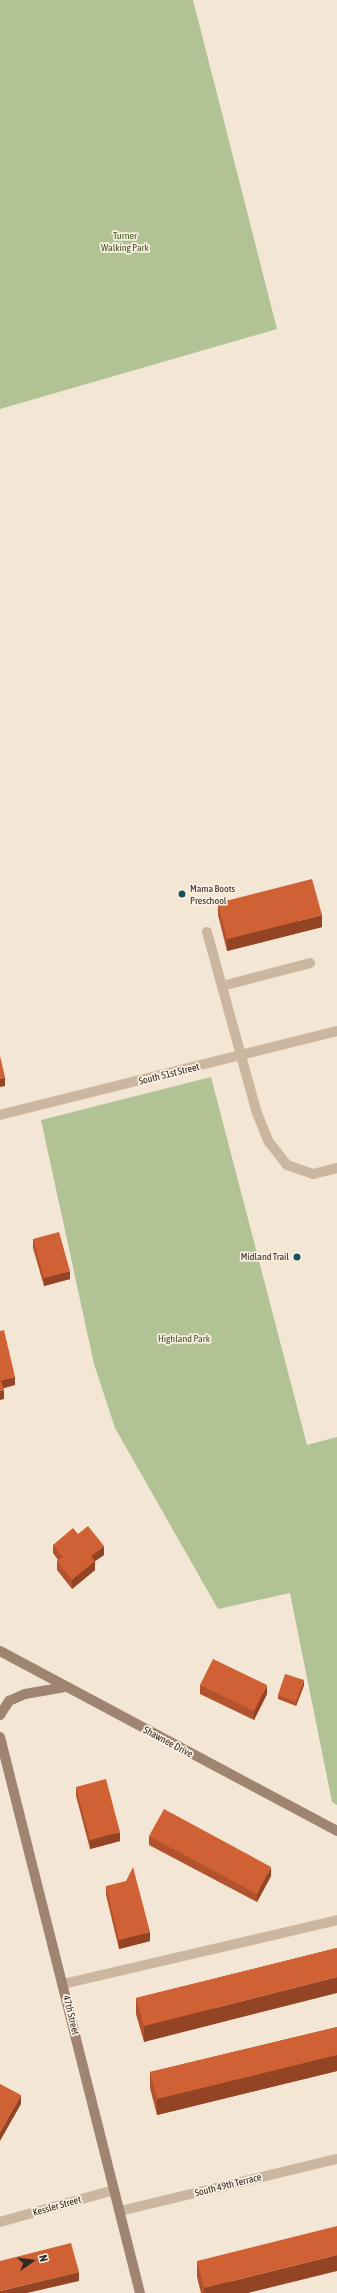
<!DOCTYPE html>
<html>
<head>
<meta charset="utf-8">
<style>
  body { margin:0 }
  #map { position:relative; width:337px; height:2293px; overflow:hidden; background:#f3e6d5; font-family:"Asap Condensed",sans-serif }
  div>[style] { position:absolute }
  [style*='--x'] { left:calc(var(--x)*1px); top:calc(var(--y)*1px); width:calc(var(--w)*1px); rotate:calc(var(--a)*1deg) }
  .green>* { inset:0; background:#b1c294 }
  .service>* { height:10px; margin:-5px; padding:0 5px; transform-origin:5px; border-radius:5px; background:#cbb6a0 }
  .minor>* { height:10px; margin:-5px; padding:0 5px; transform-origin:5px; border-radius:5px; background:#cbb6a0 }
  .secondary>* { height:10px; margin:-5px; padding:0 5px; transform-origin:5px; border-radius:5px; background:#9f8472 }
  .wall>* { inset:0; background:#b3532e }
  .shaded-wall>* { inset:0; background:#924425 }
  .building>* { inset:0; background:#d06135 }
  .dots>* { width:11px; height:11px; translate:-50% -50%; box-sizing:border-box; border:2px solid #faf0e1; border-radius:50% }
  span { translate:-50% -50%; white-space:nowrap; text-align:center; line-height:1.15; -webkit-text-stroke:3.5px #faf0e1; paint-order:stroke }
  .park-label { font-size:10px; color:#415426 }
  .poi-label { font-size:10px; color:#342a24 }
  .left { translate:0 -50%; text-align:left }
  .right { translate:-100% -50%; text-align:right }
  .street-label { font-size:10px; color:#342a24 }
  .north { position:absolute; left:12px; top:2241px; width:40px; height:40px; -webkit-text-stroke:3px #faf0e1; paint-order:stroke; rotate:76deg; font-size:11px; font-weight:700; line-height:16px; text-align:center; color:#342a24 }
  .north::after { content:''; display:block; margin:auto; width:14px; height:18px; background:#342a24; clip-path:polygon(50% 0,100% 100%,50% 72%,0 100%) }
</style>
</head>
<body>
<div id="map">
  <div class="green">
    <i style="clip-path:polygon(0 0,193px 0,277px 329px,0 409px)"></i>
    <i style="clip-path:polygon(211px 1077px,307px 1445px,337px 1437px,337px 1805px,332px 1802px,290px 1593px,218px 1609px,115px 1428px,94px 1364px,41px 1120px)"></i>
  </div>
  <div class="service">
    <i style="--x:207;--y:932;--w:188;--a:74.6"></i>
    <i style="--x:257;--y:1113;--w:31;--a:68"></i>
    <i style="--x:269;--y:1142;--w:29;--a:52"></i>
    <i style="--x:287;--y:1165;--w:28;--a:19"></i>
    <i style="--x:313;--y:1174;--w:25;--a:-14"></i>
    <i style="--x:222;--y:986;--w:91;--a:-14.6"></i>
  </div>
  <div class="minor">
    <i style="--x:0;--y:1115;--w:347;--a:-14"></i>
    <i style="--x:63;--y:1984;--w:281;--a:-13.1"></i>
    <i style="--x:120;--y:2211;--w:223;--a:-13.5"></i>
    <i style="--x:0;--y:2222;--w:118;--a:-15.7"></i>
  </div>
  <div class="secondary">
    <i style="--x:0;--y:1651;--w:382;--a:28.1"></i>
    <i style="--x:0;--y:1715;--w:17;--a:-57"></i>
    <i style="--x:9;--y:1701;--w:17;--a:-24"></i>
    <i style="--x:25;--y:1694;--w:39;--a:-10"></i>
    <i style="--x:0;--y:1737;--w:573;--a:75.87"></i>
  </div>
  <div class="wall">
    <i style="clip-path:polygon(218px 903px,322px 927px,227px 951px,218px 915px)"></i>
    <i style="clip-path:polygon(33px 1239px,70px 1279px,44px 1286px,33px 1248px)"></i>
    <i style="clip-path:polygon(78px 1534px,104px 1555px,95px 1561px,95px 1570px,72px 1589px,57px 1570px,57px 1561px,58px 1560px,53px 1553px,53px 1545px)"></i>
    <i style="clip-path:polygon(200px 1685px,267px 1694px,254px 1720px,200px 1694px)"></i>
    <i style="clip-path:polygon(304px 1685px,296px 1706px,278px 1699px,278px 1695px)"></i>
    <i style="clip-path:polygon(76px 1787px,120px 1841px,90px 1849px,76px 1796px)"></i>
    <i style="clip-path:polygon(149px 1836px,271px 1876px,257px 1902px,149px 1845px)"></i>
    <i style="clip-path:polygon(106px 1886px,150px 1941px,119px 1949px,106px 1895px)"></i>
    <i style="clip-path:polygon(337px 1948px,144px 2042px,136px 2014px,136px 1998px)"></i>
    <i style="clip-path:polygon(337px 2027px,337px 2071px,157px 2115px,150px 2088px,150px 2072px)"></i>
    <i style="clip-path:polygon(197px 2261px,248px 2293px,201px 2293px,197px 2277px)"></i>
  </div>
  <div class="shaded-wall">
    <i style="clip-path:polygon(322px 915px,322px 927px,227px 951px,227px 939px)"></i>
    <i style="clip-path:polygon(5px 1077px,5px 1086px,0 1087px,0 1079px)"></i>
    <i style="clip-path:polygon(70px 1271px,70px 1279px,44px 1286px,44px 1278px)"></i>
    <i style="clip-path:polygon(15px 1377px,15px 1385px,1px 1389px,1px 1380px)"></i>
    <i style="clip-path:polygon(4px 1390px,4px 1399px,0 1400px,0 1391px)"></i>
    <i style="clip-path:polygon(104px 1546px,104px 1555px,95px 1561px,95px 1570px,72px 1589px,72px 1580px,91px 1556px)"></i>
    <i style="clip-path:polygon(304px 1680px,304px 1685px,296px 1706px,296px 1702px)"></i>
    <i style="clip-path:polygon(267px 1685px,267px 1694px,254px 1720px,254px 1711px)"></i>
    <i style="clip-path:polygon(120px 1832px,120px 1841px,90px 1849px,90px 1840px)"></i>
    <i style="clip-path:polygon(271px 1867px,271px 1876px,257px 1902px,257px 1894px)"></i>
    <i style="clip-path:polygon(150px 1932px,150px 1941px,119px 1949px,119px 1940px)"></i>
    <i style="clip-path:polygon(337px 1977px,337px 1993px,144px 2042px,144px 2026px)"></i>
    <i style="clip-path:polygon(337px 2055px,337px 2071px,157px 2115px,157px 2099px)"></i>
    <i style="clip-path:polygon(21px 2095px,21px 2104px,0 2141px,0 2132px)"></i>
    <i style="clip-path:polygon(337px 2255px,337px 2271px,248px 2293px,204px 2293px,204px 2288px)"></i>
    <i style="clip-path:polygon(79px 2272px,79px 2281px,27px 2293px,0 2293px,0 2291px)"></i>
  </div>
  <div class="building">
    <i style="clip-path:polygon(312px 879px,322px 915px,227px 939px,218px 903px)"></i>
    <i style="clip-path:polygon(0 1056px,5px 1077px,0 1079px)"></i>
    <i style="clip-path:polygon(59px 1232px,70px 1271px,44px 1278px,33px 1239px)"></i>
    <i style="clip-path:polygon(4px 1330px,15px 1377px,1px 1380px,4px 1390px,0 1391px,0 1331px)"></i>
    <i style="clip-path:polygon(88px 1526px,104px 1546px,91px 1556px,95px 1561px,72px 1580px,57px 1561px,63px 1557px,53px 1545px,73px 1528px,78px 1534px)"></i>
    <i style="clip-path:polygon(213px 1659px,267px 1685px,254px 1711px,200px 1685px)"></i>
    <i style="clip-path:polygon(285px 1674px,304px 1680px,296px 1702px,278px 1695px)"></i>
    <i style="clip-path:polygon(106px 1779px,120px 1832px,90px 1840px,76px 1787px)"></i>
    <i style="clip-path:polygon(164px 1809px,271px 1867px,257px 1894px,149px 1836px)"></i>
    <i style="clip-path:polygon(133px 1867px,150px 1932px,119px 1940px,106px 1886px,126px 1881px)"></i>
    <i style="clip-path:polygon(337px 1948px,337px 1977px,144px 2026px,136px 1998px)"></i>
    <i style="clip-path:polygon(337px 2027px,337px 2055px,157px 2099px,150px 2072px)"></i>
    <i style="clip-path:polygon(0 2084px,21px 2095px,0 2132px)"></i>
    <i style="clip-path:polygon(337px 2226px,337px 2255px,204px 2288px,197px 2261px)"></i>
    <i style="clip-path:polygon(71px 2243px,79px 2272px,0 2291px,0 2261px)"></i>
  </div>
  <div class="dots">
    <i style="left:182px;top:894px;background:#175159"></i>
    <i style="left:297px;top:1257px;background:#175159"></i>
  </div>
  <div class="park-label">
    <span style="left:125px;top:241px">Turner<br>Walking Park</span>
    <span style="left:184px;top:1339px">Highland Park</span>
  </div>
  <div class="poi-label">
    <span class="left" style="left:190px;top:894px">Mama Boots<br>Preschool</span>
    <span class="right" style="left:289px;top:1257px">Midland Trail</span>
  </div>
  <div class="street-label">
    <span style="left:169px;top:1074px;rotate:-14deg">South 51st Street</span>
    <span style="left:168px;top:1742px;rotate:28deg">Shawnee Drive</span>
    <span style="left:71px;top:2015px;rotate:76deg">47th Street</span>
    <span style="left:228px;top:2185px;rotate:-14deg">South 49th Terrace</span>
    <span style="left:57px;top:2206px;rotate:-16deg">Kessler Street</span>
  </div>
  <div class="north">N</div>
</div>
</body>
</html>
